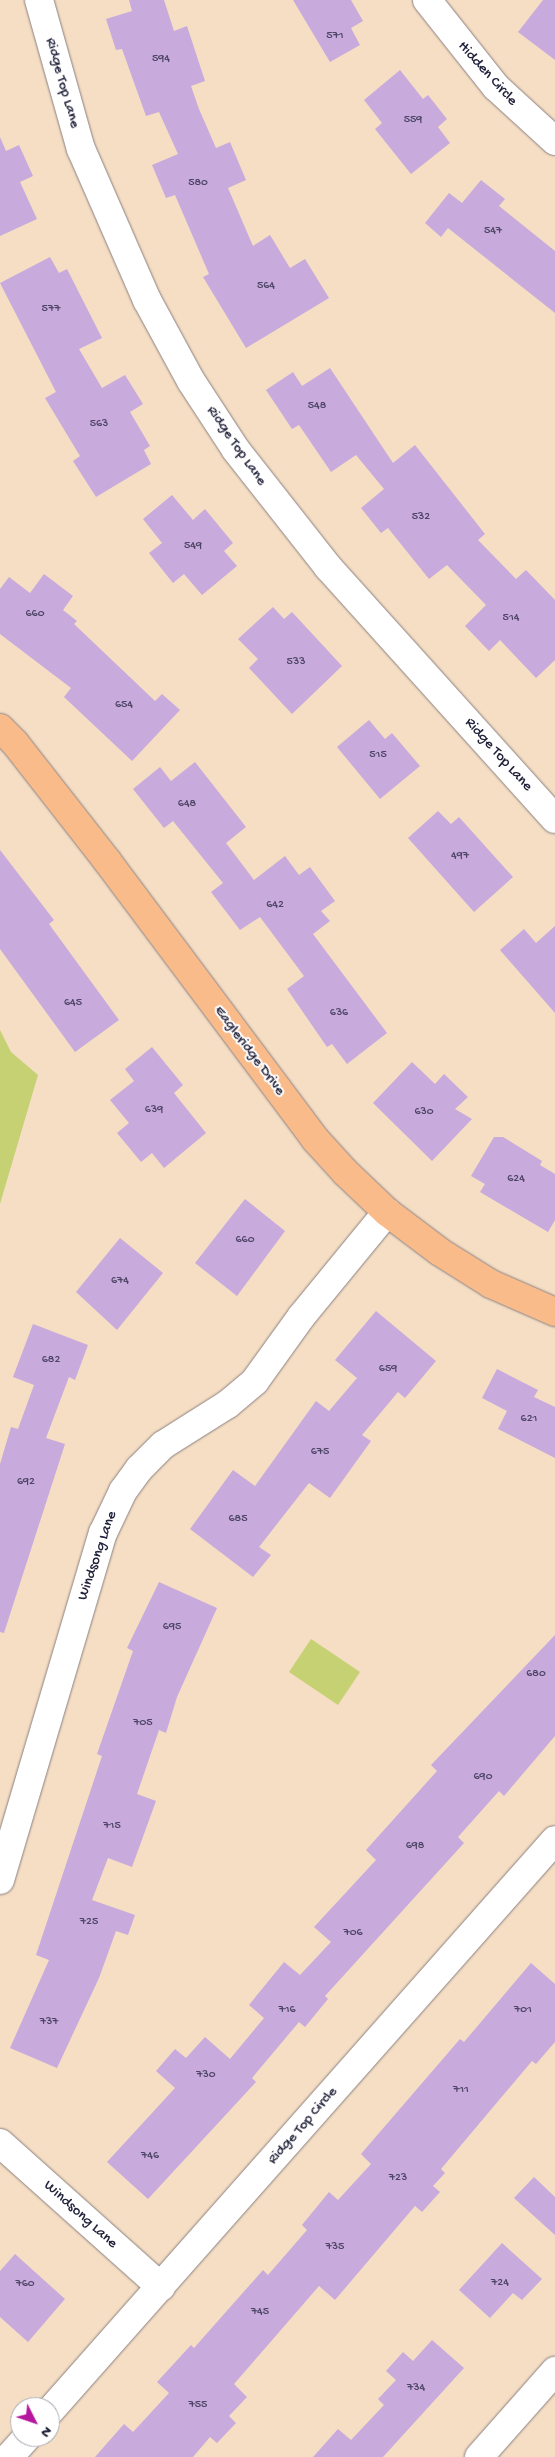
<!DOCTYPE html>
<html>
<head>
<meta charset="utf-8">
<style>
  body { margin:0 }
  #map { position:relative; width:555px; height:2457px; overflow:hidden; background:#f5dec4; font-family:"Gochi Hand",sans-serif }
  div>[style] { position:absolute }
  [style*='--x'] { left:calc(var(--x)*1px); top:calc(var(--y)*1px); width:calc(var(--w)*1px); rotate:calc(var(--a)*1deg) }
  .green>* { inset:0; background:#c5d172 }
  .building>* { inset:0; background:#c8aadd }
  .roads { filter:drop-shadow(0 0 1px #8c8080) drop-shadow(0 0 1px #8c8080) }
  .minor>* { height:28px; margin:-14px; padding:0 14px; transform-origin:14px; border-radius:14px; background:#fff }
  .major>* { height:28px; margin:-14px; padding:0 14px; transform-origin:14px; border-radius:14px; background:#fabb8b }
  span { translate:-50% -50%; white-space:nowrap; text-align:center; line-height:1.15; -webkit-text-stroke:4px #fff; paint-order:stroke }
  .number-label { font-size:12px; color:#4c4464 }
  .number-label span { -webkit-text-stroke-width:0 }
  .street-label { font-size:15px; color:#22223b }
  .north { position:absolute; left:10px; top:2397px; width:50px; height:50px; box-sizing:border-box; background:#fff; border:1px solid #a7a7b1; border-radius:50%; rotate:131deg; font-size:14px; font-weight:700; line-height:20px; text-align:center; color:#22223b }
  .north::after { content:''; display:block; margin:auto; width:18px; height:22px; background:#b5179e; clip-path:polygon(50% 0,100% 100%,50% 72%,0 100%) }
</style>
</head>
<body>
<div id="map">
  <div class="green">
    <i style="clip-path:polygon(0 1030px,11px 1052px,38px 1075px,0 1204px)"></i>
    <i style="clip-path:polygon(311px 1639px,360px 1672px,338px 1705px,289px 1672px)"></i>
  </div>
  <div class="building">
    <i style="clip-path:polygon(129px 0,164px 0,174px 31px,187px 26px,205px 81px,191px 86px,199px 109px,216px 148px,230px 142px,246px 180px,228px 188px,253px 246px,270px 235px,290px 268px,305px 259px,329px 298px,246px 348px,203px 277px,209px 274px,175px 195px,166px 198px,152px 165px,178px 154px,159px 112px,146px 116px,122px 49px,116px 50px,106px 19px,132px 11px)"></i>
    <i style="clip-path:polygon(293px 0,351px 0,363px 21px,351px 28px,360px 45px,330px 62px)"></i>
    <i style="clip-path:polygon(543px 0,555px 0,555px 60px,518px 32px)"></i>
    <i style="clip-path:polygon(400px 70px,423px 99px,428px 95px,447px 119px,438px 127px,450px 143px,411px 174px,375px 129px,382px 123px,364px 100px)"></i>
    <i style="clip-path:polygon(0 137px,6px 151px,19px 145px,33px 176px,20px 182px,37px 219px,0 236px)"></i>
    <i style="clip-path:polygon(481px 180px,505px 199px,499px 206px,555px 251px,555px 313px,448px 228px,441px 237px,425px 223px,449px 193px,462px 203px)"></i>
    <i style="clip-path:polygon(50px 257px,59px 273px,67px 269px,102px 338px,79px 349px,102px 388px,125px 375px,143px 404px,130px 412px,150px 446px,144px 450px,151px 464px,96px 497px,73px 461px,80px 456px,45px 398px,56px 392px,0 283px)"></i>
    <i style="clip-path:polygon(330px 368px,393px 463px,415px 445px,485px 534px,478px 540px,516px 579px,526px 570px,555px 600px,555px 660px,536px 678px,500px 640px,489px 651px,465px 626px,486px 605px,447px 565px,429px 579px,388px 528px,381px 533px,361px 508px,384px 489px,356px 455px,331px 472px,299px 425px,292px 429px,266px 390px,293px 372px,302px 386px)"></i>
    <i style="clip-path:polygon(172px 495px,193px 520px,205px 509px,233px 543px,224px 551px,237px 566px,202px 595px,184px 574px,173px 583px,149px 553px,162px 543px,143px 519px)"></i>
    <i style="clip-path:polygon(44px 574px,73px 596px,63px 610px,77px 621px,74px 624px,155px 701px,162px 694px,180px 710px,132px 761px,64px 697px,71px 688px,0 634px,0 589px,9px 577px,30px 593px)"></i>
    <i style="clip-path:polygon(273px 607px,284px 619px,292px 612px,342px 666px,292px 714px,249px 668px,258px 659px,238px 639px)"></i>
    <i style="clip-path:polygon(369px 720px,385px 739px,392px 733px,420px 766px,380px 799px,337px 747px)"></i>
    <i style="clip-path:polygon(195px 762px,246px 827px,226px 843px,254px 880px,285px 856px,299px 875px,310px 867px,335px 901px,321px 911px,330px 921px,313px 934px,387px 1033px,347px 1064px,332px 1044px,327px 1047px,287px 989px,304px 976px,260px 917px,240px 930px,211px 892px,223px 883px,173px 821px,164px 828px,133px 789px,160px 767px,171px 781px)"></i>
    <i style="clip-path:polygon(438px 811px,451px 824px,459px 817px,513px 877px,474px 912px,408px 838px)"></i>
    <i style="clip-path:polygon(0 850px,54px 920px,49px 924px,119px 1020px,75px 1052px,0 949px)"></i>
    <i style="clip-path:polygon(555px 926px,555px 1013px,500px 950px,524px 929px,536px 943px)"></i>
    <i style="clip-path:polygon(152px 1047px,183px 1085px,174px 1093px,206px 1133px,164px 1168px,152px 1153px,141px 1162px,117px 1133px,129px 1123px,110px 1100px,134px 1081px,125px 1069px)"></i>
    <i style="clip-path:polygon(412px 1062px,435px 1084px,444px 1074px,468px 1097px,455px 1109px,472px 1119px,432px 1161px,373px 1103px)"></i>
    <i style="clip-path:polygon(494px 1137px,503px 1137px,542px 1161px,540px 1165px,555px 1174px,555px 1220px,548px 1232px,480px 1192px,485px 1184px,471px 1176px)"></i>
    <i style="clip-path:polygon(245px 1199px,285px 1231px,237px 1296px,195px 1263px)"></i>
    <i style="clip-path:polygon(120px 1238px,163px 1273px,117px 1330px,76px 1292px)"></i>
    <i style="clip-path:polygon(376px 1311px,436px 1361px,405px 1398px,398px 1392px,362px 1435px,371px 1441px,330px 1498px,309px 1483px,259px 1547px,271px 1555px,253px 1577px,190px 1529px,233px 1470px,255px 1486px,316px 1401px,329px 1411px,357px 1378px,335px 1360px)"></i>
    <i style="clip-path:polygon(33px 1324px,88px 1345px,75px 1380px,69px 1377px,46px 1438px,65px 1444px,4px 1633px,0 1632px,0 1464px,11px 1427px,18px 1429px,34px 1385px,13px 1377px)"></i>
    <i style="clip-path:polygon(497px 1369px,538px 1390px,534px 1397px,555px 1407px,555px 1458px,498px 1429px,507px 1411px,482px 1398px)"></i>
    <i style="clip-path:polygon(159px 1582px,217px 1608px,177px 1697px,166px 1733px,159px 1730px,137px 1794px,156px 1801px,132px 1867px,108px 1858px,92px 1900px,135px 1915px,128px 1935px,116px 1931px,99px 1978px,57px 2068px,10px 2048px,49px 1960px,36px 1955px,102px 1756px,97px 1754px,133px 1651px,127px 1648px)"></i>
    <i style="clip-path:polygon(555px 1635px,555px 1736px,504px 1796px,499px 1791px,458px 1837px,464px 1843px,325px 1996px,328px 1999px,305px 2027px,299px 2022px,252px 2078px,256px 2082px,148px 2199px,107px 2162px,175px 2088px,156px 2071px,175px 2049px,186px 2058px,205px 2037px,230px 2059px,264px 2018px,249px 2005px,284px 1962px,300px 1975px,331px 1942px,314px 1927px,376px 1860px,366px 1850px,437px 1771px,431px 1765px)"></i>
    <i style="clip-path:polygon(531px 1963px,555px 1984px,555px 2042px,536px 2064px,532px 2061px,441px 2169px,445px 2173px,433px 2186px,440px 2192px,422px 2212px,415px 2206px,335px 2300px,319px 2286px,234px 2384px,247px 2397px,229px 2416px,236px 2423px,217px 2443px,210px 2437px,193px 2457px,95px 2457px,124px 2424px,133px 2432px,169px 2393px,157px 2382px,191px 2345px,194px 2348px,263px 2270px,268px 2275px,307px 2230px,302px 2225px,329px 2192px,338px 2200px,371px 2164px,361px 2154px,460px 2039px,464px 2042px)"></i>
    <i style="clip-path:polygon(534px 2177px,555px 2197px,555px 2235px,514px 2198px)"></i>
    <i style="clip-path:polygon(502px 2243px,542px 2279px,522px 2300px,513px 2293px,490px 2318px,459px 2290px)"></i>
    <i style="clip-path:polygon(15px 2254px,65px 2299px,28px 2342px,0 2317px,0 2271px)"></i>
    <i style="clip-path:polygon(432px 2340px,464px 2368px,383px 2457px,313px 2457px,338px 2429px,351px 2440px,384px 2405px,378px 2399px,396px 2380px,386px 2371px,403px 2352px,413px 2361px)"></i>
  </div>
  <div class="roads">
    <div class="minor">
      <i style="--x:39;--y:0;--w:155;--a:74.3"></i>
      <i style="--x:81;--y:149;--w:165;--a:66.4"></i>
      <i style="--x:147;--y:300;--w:92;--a:61.5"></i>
      <i style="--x:191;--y:381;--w:82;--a:56.9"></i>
      <i style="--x:236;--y:450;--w:149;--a:51.8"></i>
      <i style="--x:328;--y:567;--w:339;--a:48"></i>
      <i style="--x:427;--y:0;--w:111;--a:51.6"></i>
      <i style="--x:496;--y:87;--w:80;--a:42.5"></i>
      <i style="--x:0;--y:1880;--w:362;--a:-73.5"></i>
      <i style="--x:103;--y:1533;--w:47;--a:-64.5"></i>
      <i style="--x:123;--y:1491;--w:27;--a:-54"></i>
      <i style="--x:139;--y:1469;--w:34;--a:-45"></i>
      <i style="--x:163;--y:1445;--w:77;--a:-32.2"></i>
      <i style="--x:228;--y:1404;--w:35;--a:-40"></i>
      <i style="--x:255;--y:1381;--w:79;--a:-54.3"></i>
      <i style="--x:301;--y:1317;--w:136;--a:-50.7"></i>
      <i style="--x:0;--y:2143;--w:216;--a:41.8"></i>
      <i style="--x:50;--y:2411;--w:762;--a:-48.51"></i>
      <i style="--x:9;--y:2457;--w:27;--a:-48"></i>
      <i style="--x:479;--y:2457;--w:115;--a:-48.5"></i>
    </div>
    <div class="major">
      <i style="--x:0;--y:728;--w:21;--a:45"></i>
      <i style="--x:15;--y:743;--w:151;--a:52"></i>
      <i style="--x:108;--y:862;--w:346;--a:53.2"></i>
      <i style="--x:315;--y:1139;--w:45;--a:47.7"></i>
      <i style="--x:345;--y:1172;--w:58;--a:43.6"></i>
      <i style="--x:387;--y:1212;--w:66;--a:37"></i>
      <i style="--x:440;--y:1252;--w:60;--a:32.1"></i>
      <i style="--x:491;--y:1284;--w:70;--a:23.6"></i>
    </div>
  </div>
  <div class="number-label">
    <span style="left:335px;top:37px">571</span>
    <span style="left:161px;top:60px">594</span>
    <span style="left:413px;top:121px">559</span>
    <span style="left:198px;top:184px">580</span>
    <span style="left:493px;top:232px">547</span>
    <span style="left:266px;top:287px">564</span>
    <span style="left:51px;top:310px">577</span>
    <span style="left:317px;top:407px">548</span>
    <span style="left:99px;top:425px">563</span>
    <span style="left:421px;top:518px">532</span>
    <span style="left:193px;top:547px">549</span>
    <span style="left:35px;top:615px">660</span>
    <span style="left:511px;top:619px">514</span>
    <span style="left:296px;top:663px">533</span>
    <span style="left:124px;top:706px">654</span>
    <span style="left:378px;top:756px">515</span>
    <span style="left:187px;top:805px">648</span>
    <span style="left:460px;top:857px">497</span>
    <span style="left:275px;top:906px">642</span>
    <span style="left:73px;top:1004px">645</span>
    <span style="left:339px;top:1014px">636</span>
    <span style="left:154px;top:1111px">639</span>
    <span style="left:424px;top:1113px">630</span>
    <span style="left:516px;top:1180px">624</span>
    <span style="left:245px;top:1241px">660</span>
    <span style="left:120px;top:1282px">674</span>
    <span style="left:51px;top:1361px">682</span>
    <span style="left:388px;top:1370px">659</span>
    <span style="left:529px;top:1420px">621</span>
    <span style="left:320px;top:1453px">675</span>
    <span style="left:26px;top:1483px">692</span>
    <span style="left:238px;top:1520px">685</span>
    <span style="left:172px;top:1628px">695</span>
    <span style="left:536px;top:1675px">680</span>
    <span style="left:143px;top:1724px">705</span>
    <span style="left:483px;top:1778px">690</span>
    <span style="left:112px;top:1827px">715</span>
    <span style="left:415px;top:1847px">698</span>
    <span style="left:89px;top:1923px">725</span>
    <span style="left:353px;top:1934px">706</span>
    <span style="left:287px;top:2011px">716</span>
    <span style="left:523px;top:2011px">701</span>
    <span style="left:49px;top:2023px">737</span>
    <span style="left:206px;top:2076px">730</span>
    <span style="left:461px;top:2091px">711</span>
    <span style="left:150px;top:2157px">746</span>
    <span style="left:398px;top:2179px">723</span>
    <span style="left:335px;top:2248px">735</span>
    <span style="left:500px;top:2284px">724</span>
    <span style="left:25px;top:2285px">760</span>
    <span style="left:260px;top:2313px">745</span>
    <span style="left:416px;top:2389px">734</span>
    <span style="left:198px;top:2406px">755</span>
  </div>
  <div class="street-label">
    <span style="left:487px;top:74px;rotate:48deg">Hidden Circle</span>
    <span style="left:62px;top:83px;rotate:74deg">Ridge Top Lane</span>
    <span style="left:236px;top:446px;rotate:55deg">Ridge Top Lane</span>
    <span style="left:498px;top:755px;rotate:48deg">Ridge Top Lane</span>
    <span style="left:249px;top:1051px;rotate:53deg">Eagleridge Drive</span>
    <span style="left:98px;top:1556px;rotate:-71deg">Windsong Lane</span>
    <span style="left:303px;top:2126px;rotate:-49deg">Ridge Top Circle</span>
    <span style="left:80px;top:2215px;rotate:42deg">Windsong Lane</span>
  </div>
  <div class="north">N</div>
</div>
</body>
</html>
